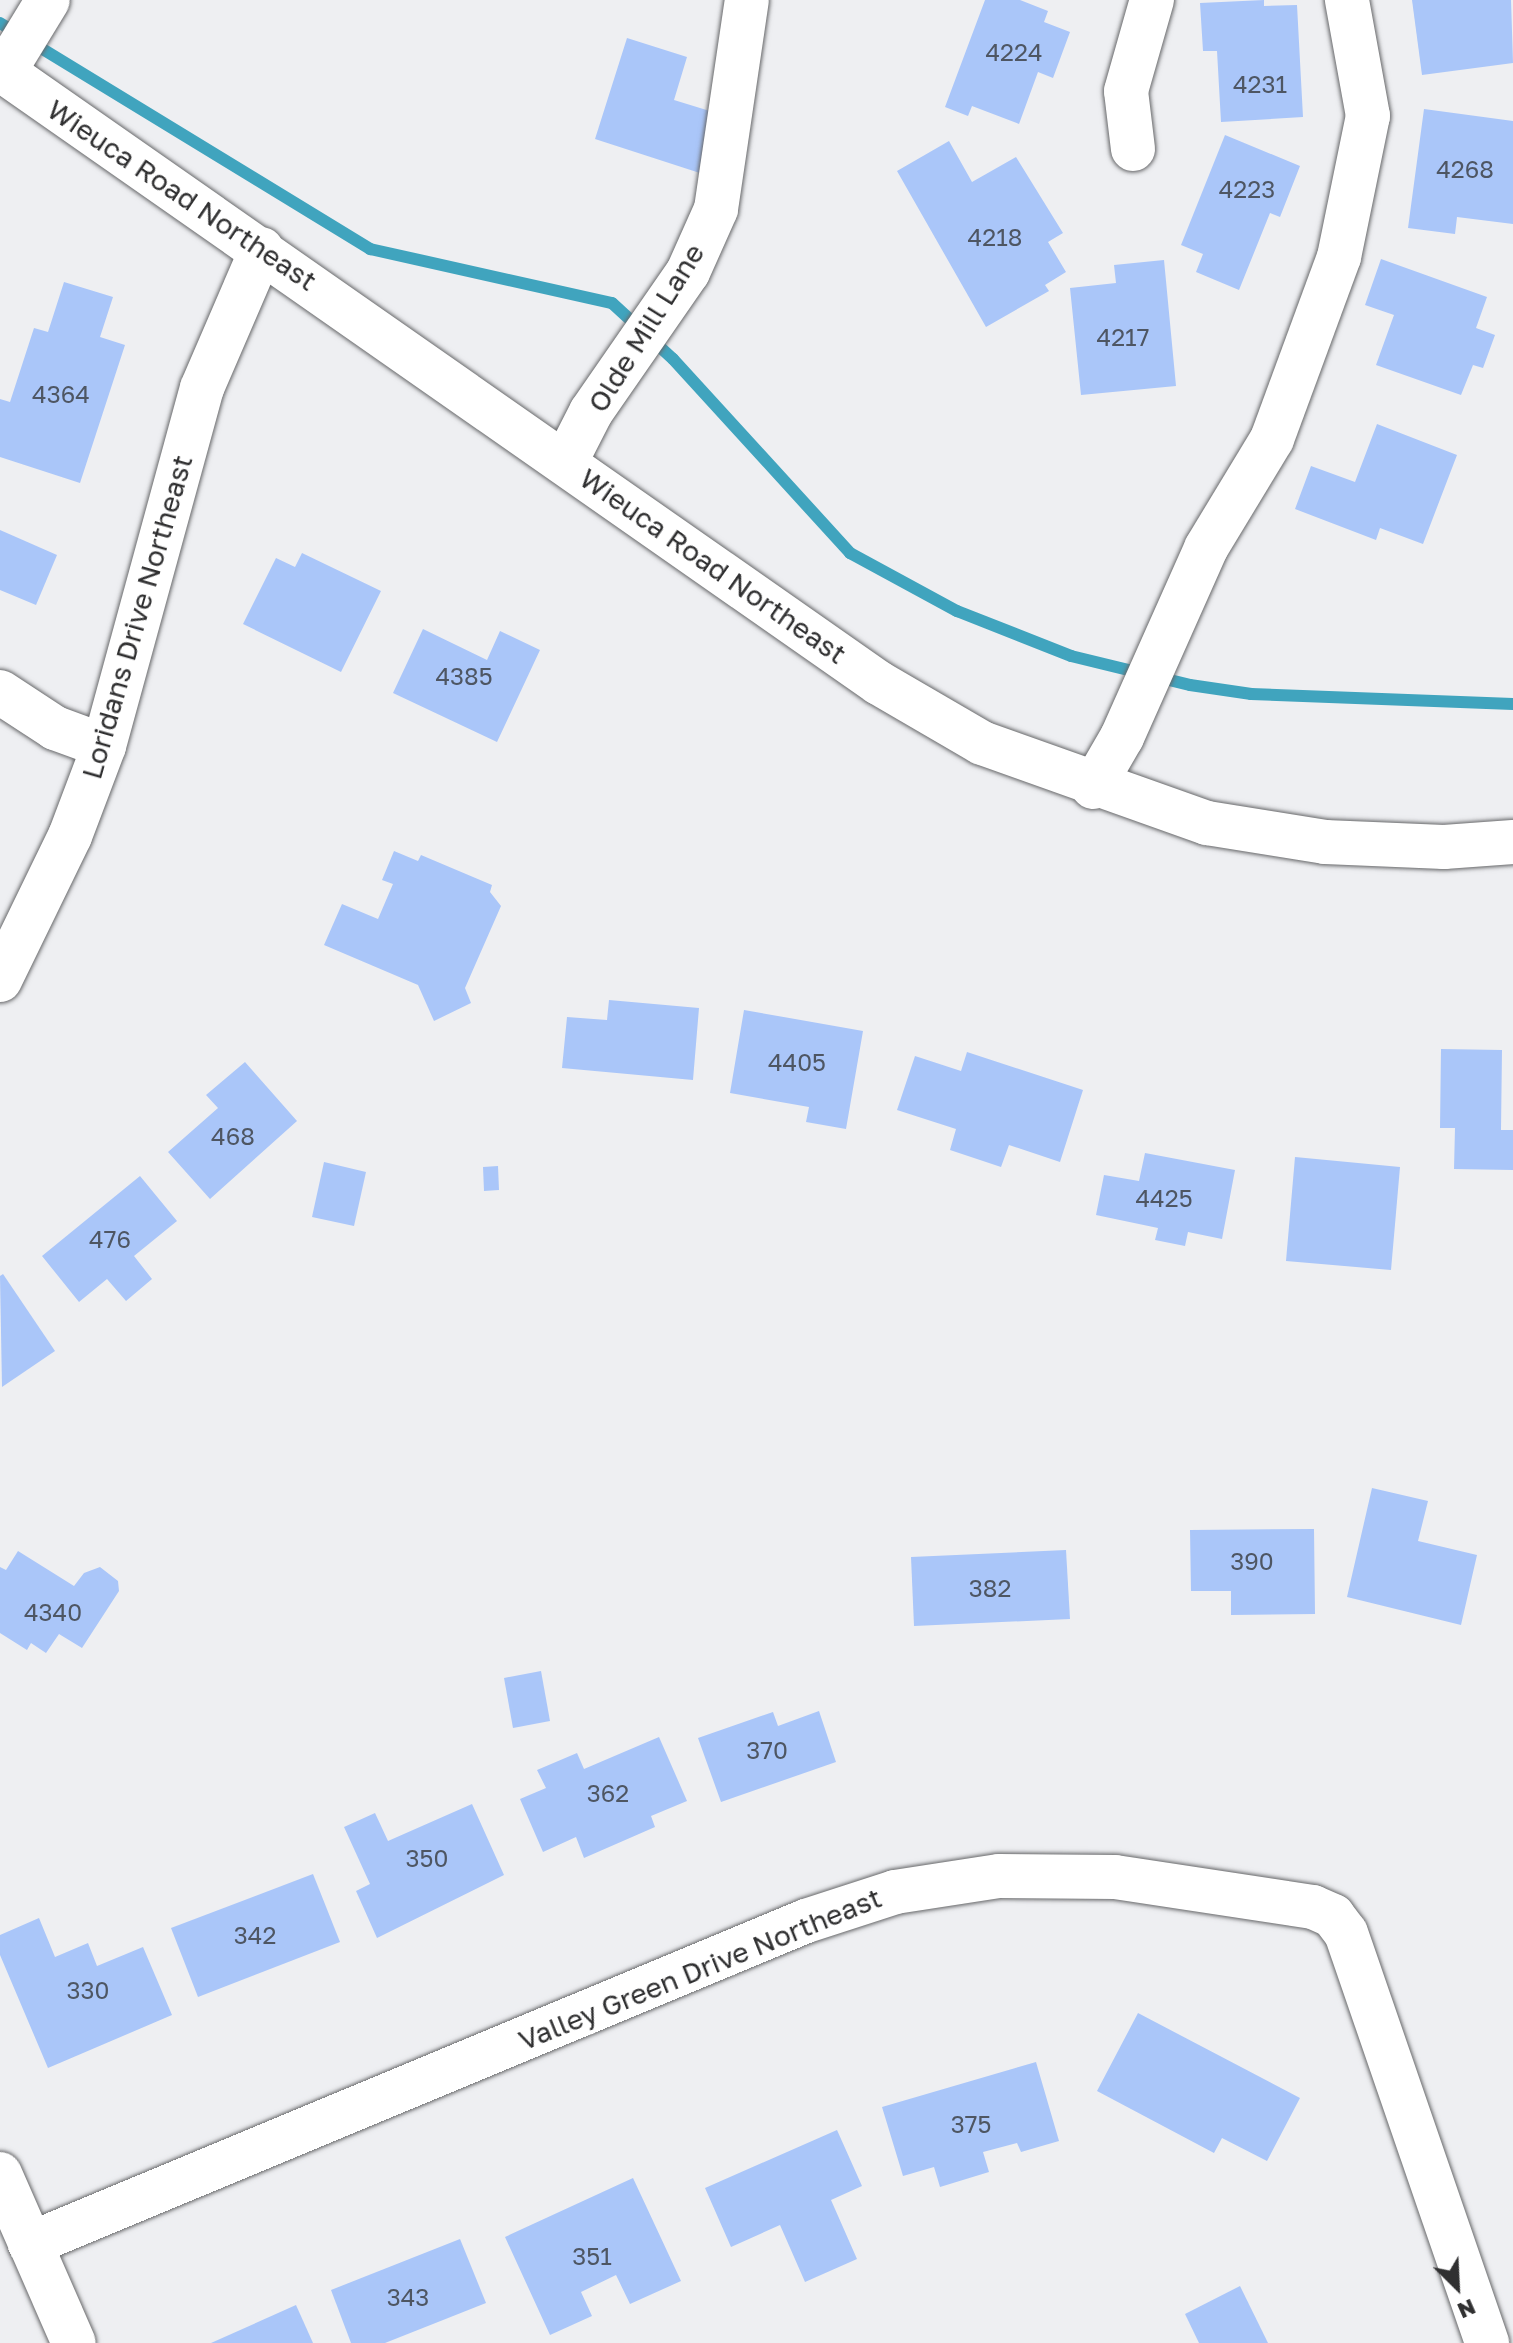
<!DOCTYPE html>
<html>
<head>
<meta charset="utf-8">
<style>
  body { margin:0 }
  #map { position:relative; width:1513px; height:2343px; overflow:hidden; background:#eeeff2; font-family:"Golos Text",sans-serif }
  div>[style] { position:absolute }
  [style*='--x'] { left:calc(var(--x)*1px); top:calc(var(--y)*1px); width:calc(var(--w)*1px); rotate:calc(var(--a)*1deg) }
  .stream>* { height:12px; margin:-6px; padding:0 6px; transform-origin:6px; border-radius:6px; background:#40a4be }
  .building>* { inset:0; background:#aac6f9 }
  .roads { filter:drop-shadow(0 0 2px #67686a) drop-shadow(0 0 2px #67686a) }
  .street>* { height:44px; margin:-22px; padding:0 22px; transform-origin:22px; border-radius:22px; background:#fff }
  .secondary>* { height:44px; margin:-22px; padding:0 22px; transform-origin:22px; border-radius:22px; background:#fff }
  span { translate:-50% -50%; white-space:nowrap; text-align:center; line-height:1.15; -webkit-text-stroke:8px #fff; paint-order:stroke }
  .number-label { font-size:24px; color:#4e5663 }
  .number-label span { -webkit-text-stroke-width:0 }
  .street-label { font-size:28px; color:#303031 }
  .north { position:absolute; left:1417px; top:2247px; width:80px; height:80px; -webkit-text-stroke:6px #fff; paint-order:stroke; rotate:156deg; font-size:22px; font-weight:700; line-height:32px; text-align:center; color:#303031 }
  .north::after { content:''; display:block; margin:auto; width:28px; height:36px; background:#303031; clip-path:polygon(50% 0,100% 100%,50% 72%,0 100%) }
</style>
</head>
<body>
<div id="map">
  <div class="stream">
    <i style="--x:0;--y:23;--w:434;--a:31.4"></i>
    <i style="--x:370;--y:249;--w:248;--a:12.6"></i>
    <i style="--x:612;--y:303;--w:83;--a:42.6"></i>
    <i style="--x:673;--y:359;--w:263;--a:47.6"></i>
    <i style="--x:850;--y:553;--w:122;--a:28.5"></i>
    <i style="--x:957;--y:611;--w:123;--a:21.5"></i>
    <i style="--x:1071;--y:656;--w:122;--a:13.7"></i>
    <i style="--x:1190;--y:685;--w:62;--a:8.4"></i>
    <i style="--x:1251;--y:694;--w:262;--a:2.2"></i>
  </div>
  <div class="building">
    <i style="clip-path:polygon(985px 0,1020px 0,1048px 11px,1044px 22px,1070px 32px,1053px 78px,1038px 72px,1019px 124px,972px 106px,968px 116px,945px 107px)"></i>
    <i style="clip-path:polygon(1264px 0,1264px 6px,1297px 5px,1303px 117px,1221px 122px,1217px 51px,1203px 51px,1200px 3px)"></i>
    <i style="clip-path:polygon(1412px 0,1511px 0,1513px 63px,1422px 75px)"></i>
    <i style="clip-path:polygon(627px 38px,687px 57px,674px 100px,726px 116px,706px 175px,595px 139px)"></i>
    <i style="clip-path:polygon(1424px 109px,1513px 121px,1513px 224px,1457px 217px,1455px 234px,1408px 228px)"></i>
    <i style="clip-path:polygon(1225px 135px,1300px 166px,1280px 217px,1270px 213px,1239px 290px,1196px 272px,1203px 254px,1181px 245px)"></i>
    <i style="clip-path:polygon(949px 141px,972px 182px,1016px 157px,1063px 233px,1048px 242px,1066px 272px,1045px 285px,1049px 291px,986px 327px,897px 171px)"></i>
    <i style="clip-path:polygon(1381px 259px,1487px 297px,1476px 328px,1495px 335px,1483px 368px,1473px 365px,1461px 395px,1376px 365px,1394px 315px,1365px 305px)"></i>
    <i style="clip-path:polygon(1164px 260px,1176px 386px,1081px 395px,1070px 288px,1116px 283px,1114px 265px)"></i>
    <i style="clip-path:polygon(64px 282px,113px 297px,100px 337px,125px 345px,80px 483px,0 457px,0 399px,10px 402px,34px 328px,48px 332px)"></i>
    <i style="clip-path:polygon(1377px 424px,1457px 455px,1423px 544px,1380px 528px,1376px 540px,1295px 509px,1311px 466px,1355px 482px)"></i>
    <i style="clip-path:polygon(0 530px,57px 555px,36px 605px,0 590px)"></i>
    <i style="clip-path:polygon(302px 553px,381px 591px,341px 672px,243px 624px,276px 558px,295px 567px)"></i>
    <i style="clip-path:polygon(423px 629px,487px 660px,500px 631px,540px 650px,497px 742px,393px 693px)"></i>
    <i style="clip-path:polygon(394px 851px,418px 861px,421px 855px,492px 885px,490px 892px,501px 906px,465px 988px,471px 1003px,434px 1021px,418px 985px,324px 945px,342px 904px,378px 919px,393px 884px,382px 880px)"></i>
    <i style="clip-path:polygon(609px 1000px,699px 1008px,693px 1080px,562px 1068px,567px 1017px,607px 1020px)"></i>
    <i style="clip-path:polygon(744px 1010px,863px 1031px,846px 1129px,806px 1122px,809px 1107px,730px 1093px)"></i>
    <i style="clip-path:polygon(1441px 1049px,1502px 1050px,1501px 1130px,1513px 1130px,1513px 1170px,1454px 1169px,1455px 1128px,1440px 1128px)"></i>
    <i style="clip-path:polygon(967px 1052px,1083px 1090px,1060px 1162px,1009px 1145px,1001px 1167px,950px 1150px,956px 1129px,897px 1110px,915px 1056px,961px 1071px)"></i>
    <i style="clip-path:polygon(245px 1062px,297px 1121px,210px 1199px,168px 1152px,218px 1108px,206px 1095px)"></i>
    <i style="clip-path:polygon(1145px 1153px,1235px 1170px,1222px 1239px,1188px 1232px,1185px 1246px,1155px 1240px,1158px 1228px,1096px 1215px,1104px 1175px,1139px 1181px)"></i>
    <i style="clip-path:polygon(1295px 1157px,1400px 1167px,1391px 1270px,1286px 1261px)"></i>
    <i style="clip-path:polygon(324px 1162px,366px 1172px,354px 1226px,312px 1217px)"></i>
    <i style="clip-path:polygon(498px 1166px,499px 1190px,484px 1191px,483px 1167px)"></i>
    <i style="clip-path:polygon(140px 1176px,177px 1221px,134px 1256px,152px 1279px,126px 1301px,107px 1279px,79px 1302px,42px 1256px)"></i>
    <i style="clip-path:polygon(3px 1274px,55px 1351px,2px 1387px,0 1276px)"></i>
    <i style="clip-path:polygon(1372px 1488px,1428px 1501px,1418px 1541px,1477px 1555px,1461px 1625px,1347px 1597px)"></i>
    <i style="clip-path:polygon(1314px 1529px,1315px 1614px,1231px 1615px,1231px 1591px,1191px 1591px,1190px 1530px)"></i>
    <i style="clip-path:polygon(1066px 1550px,1070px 1619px,914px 1626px,911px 1557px)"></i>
    <i style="clip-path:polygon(18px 1551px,74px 1586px,84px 1573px,100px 1567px,118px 1581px,119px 1591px,82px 1648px,59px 1634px,46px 1653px,31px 1643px,27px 1650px,0 1633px,0 1567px,6px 1570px)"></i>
    <i style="clip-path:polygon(541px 1671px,550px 1721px,513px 1728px,504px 1678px)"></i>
    <i style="clip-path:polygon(819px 1711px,836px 1762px,721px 1802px,698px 1738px,773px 1712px,778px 1726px)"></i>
    <i style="clip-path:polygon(659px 1737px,687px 1801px,651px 1816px,655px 1827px,584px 1858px,576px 1837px,543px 1852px,520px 1799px,546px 1788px,537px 1770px,577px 1753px,584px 1769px)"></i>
    <i style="clip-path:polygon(472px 1804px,504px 1875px,377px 1938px,356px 1891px,370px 1884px,344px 1827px,375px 1813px,388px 1841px)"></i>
    <i style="clip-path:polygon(313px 1874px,340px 1942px,198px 1997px,171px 1928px)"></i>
    <i style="clip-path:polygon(39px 1918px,55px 1957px,88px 1943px,97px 1966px,143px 1947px,172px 2015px,48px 2068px,0 1955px,0 1935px)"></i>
    <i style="clip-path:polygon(1138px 2013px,1300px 2098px,1267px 2161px,1222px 2138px,1214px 2153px,1097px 2091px)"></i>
    <i style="clip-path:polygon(1036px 2062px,1059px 2141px,1021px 2152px,1017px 2143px,983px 2152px,989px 2172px,940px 2187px,934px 2167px,903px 2176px,882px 2107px)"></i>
    <i style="clip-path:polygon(837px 2130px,862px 2186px,831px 2200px,857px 2259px,805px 2282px,780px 2225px,731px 2247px,705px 2188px)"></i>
    <i style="clip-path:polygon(633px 2178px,681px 2281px,630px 2304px,616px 2275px,581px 2292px,592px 2316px,550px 2335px,505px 2237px)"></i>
    <i style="clip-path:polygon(460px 2239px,486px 2303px,385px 2343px,351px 2343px,331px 2290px)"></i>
    <i style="clip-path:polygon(1240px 2286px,1268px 2343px,1199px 2343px,1185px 2314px)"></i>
    <i style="clip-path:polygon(296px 2305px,313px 2343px,211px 2343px)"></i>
  </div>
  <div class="roads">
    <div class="street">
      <i style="--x:4;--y:72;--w:84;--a:-58.6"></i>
      <i style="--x:1133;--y:149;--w:58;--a:-96.9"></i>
      <i style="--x:1126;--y:91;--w:95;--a:-74.1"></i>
      <i style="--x:565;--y:463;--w:57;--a:-63"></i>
      <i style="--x:591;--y:412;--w:170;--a:-55.3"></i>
      <i style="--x:688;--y:272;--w:69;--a:-66"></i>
      <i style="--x:716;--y:209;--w:211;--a:-81.6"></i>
      <i style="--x:0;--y:692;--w:66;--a:33.2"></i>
      <i style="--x:55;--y:728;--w:52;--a:20.2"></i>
      <i style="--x:1093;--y:787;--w:58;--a:-59.9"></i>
      <i style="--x:1122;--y:737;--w:207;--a:-66"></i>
      <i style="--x:1206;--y:548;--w:127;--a:-58.8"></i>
      <i style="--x:1272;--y:439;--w:194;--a:-69.8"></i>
      <i style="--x:1339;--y:257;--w:144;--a:-78.4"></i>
      <i style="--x:1368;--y:116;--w:118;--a:-100.3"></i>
      <i style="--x:0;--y:980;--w:160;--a:-64.1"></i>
      <i style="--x:70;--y:836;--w:96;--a:-69.3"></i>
      <i style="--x:104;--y:746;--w:371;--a:-74.7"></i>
      <i style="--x:202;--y:388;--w:151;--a:-66.7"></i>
      <i style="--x:0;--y:2174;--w:184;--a:66.4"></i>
      <i style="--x:30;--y:2244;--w:841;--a:-22.6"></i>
      <i style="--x:806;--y:1921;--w:94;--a:-18"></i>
      <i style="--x:895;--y:1892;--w:105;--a:-8.7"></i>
      <i style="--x:999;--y:1876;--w:116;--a:0.5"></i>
      <i style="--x:1115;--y:1877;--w:200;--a:8.6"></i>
      <i style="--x:1313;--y:1907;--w:22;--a:24"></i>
      <i style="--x:1333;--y:1916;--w:21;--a:53"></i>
      <i style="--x:1346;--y:1933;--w:434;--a:71"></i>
    </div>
    <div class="secondary">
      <i style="--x:0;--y:69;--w:1072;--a:34.94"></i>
      <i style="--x:879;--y:683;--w:119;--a:30.2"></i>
      <i style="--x:982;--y:743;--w:239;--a:19.6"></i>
      <i style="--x:1207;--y:823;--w:120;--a:9.1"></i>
      <i style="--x:1325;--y:842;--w:119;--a:2.4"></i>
      <i style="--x:1444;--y:847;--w:69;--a:-4.1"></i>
    </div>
  </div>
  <div class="number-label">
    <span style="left:1014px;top:52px">4224</span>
    <span style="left:1260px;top:84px">4231</span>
    <span style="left:1465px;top:169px">4268</span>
    <span style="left:1247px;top:189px">4223</span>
    <span style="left:995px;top:237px">4218</span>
    <span style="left:1123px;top:337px">4217</span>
    <span style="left:61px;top:394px">4364</span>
    <span style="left:464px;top:676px">4385</span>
    <span style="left:797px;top:1062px">4405</span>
    <span style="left:233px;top:1136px">468</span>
    <span style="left:1164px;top:1198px">4425</span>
    <span style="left:110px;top:1239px">476</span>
    <span style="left:1252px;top:1561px">390</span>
    <span style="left:990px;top:1588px">382</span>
    <span style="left:53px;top:1612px">4340</span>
    <span style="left:767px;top:1750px">370</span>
    <span style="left:608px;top:1793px">362</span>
    <span style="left:427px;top:1858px">350</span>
    <span style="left:255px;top:1935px">342</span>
    <span style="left:88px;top:1990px">330</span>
    <span style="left:971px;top:2124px">375</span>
    <span style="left:592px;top:2256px">351</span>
    <span style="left:408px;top:2297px">343</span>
  </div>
  <div class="street-label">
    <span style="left:182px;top:195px;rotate:34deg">Wieuca Road Northeast</span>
    <span style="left:646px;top:328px;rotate:-58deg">Olde Mill Lane</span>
    <span style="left:713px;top:566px;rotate:35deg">Wieuca Road Northeast</span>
    <span style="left:137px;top:617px;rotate:-74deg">Loridans Drive Northeast</span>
    <span style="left:700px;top:1969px;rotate:-22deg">Valley Green Drive Northeast</span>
  </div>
  <div class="north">N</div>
</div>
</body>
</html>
